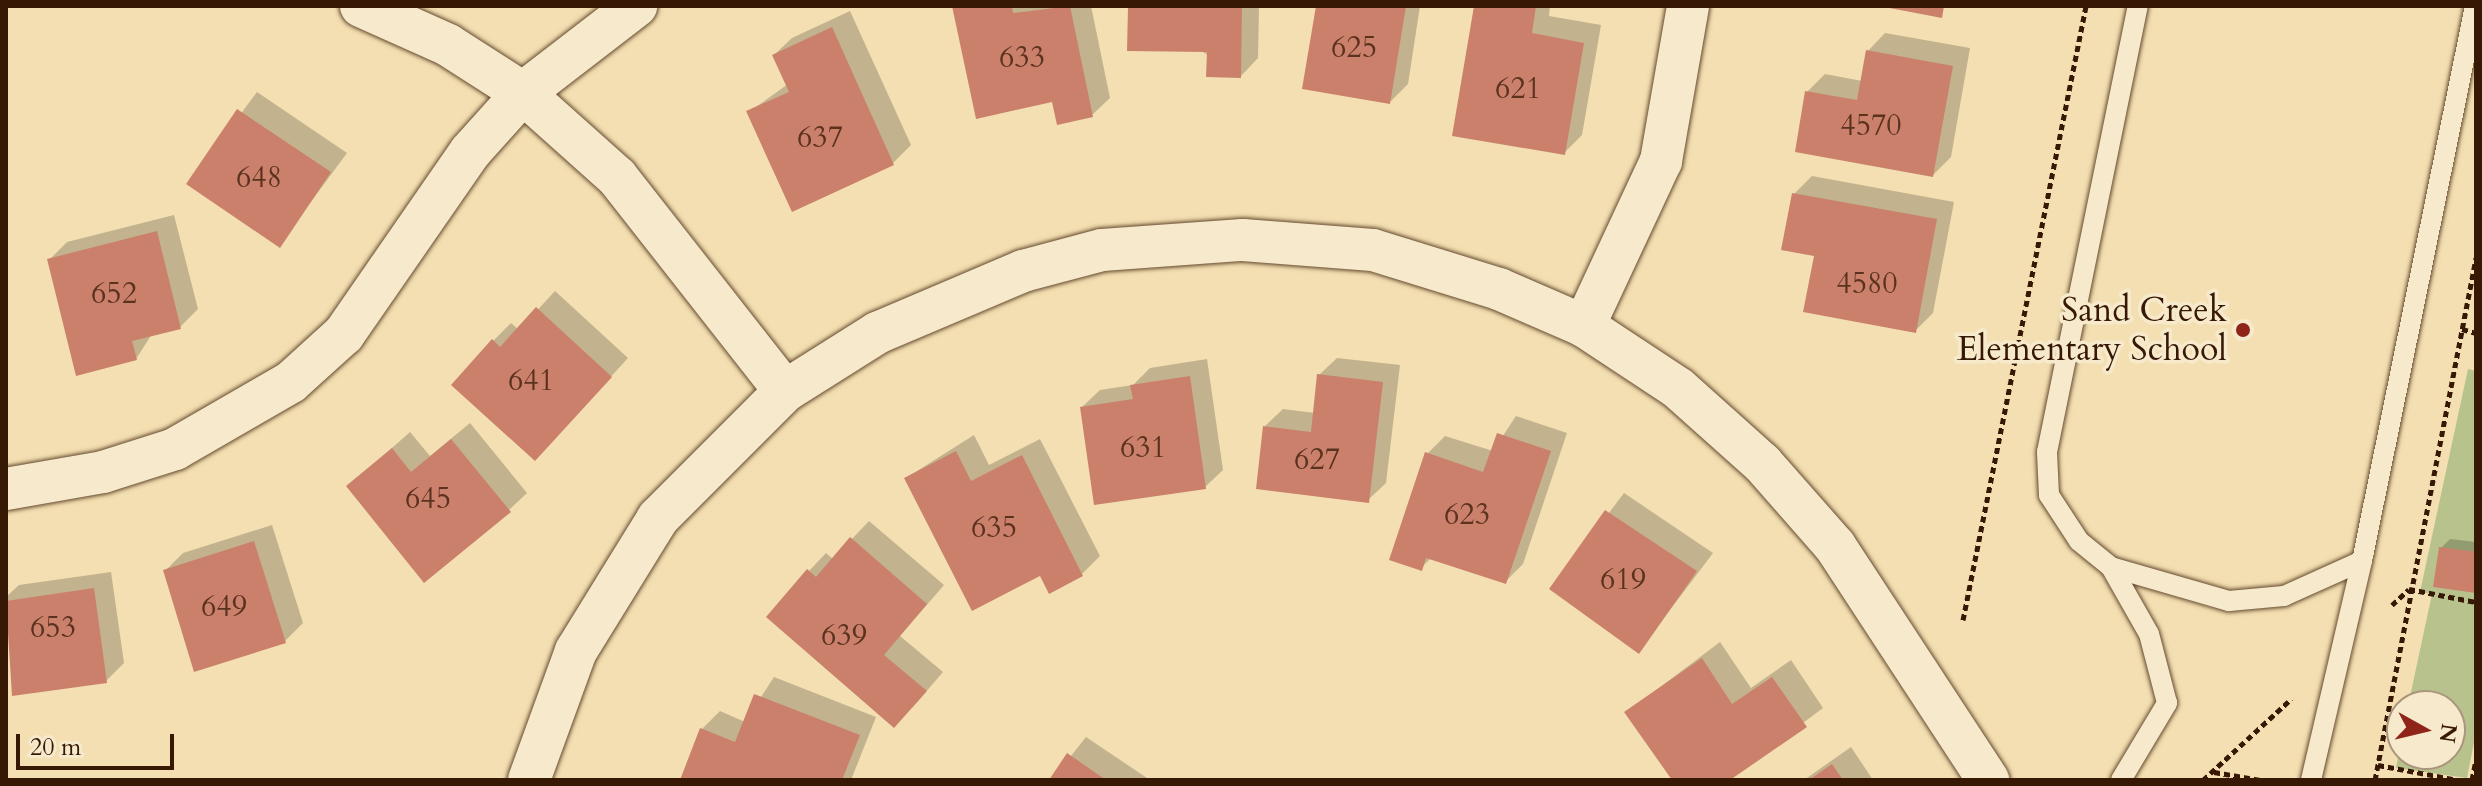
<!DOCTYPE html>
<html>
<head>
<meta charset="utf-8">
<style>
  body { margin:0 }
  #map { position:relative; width:2482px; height:786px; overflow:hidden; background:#f3dfb1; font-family:Cardo,serif }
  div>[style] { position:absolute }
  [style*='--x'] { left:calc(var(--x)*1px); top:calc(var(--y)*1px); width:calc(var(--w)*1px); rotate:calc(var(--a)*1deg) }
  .green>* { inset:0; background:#b8c28d }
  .shadow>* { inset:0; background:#0003 }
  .building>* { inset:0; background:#cb806c }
  .path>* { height:5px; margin-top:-2.5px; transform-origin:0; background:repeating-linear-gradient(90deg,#361804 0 6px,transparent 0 10px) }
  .roads { filter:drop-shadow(0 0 2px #654a2f) drop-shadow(0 0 2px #654a2f) }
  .service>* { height:20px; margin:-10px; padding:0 10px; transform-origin:10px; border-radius:10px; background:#f7eacc }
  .minor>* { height:42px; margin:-21px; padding:0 21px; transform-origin:21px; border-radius:21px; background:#f7eacc }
  .dots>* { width:22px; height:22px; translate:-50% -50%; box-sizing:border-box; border:4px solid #f7eacc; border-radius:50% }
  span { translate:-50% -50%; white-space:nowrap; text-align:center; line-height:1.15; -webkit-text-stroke:7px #f7eacc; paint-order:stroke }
  .number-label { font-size:30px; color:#5b321e }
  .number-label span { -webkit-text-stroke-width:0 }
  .poi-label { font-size:34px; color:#361804 }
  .right { translate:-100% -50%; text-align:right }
  .frame { position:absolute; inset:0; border:8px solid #361804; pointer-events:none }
  .north { position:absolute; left:2386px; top:690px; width:80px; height:80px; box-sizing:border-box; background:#f7eacc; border:2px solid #aa967c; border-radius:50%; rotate:98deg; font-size:22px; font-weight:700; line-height:32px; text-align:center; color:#361804 }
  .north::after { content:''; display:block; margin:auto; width:28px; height:36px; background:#8f2418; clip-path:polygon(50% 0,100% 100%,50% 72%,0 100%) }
  .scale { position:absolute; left:16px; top:734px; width:158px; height:36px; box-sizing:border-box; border:4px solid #361804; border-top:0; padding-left:10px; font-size:24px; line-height:28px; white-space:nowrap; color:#361804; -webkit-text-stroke:6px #f7eacc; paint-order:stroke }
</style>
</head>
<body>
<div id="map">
  <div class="green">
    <i style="clip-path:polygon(2468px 369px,2476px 371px,2476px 732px,2467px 778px,2396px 768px,2402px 737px,2402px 754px,2450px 754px,2450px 706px,2408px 706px,2432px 594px,2420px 592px)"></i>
  </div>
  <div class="shadow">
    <i style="clip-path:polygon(955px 6px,1091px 6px,1110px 98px,1092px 115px,1053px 100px)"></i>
    <i style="clip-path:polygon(1130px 6px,1259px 6px,1258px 58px,1241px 76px)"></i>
    <i style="clip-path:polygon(1318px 6px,1420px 6px,1408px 84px,1390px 102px)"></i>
    <i style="clip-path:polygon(1476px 6px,1550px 6px,1549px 16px,1601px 25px,1582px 135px,1564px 153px)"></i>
    <i style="clip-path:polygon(850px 11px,911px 145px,893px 163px,749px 112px,788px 84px,774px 55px,792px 38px)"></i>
    <i style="clip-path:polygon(1885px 33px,1970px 48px,1951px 157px,1933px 175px,1807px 92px,1825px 74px,1862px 81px,1868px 51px)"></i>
    <i style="clip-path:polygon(257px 92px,347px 153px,279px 245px,189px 184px)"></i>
    <i style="clip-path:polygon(1812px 176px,1954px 202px,1933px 313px,1915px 331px,1816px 254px,1794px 194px)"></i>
    <i style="clip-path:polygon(174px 215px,198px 309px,180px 327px,152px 334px,136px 359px,49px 260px,67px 242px)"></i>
    <i style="clip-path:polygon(555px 291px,628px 358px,552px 441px,493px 341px,511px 323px,519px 330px)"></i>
    <i style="clip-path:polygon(1337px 358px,1400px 365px,1386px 483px,1368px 500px,1265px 426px,1283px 409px,1315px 413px,1319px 375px)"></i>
    <i style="clip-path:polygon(1207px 359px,1223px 470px,1205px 487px,1082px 407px,1100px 390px,1133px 385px,1150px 368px)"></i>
    <i style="clip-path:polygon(1516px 416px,1567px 433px,1523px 564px,1505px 582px,1432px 557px,1421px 568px,1427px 454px,1445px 436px,1493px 451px)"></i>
    <i style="clip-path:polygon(470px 423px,527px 493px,509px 510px,349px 486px,410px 432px,430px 456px)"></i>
    <i style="clip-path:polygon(974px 435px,989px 465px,1040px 439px,1100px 556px,1082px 574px,1050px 591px,1041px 573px,906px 478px)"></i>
    <i style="clip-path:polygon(1624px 493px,1713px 553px,1639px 651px,1552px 588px)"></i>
    <i style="clip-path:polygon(869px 521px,944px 585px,900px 636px,943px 672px,912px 708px,809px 571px,826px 553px,833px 559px)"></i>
    <i style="clip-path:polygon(272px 525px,303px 623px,285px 641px,165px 571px,183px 553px)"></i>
    <i style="clip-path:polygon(2450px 539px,2476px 542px,2476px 590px,2441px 548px)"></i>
    <i style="clip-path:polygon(111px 572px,124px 663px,106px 681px,14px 694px,6px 597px,19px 585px)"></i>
    <i style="clip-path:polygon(1720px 642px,1751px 688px,1791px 660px,1823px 708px,1726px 780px,1674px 780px,1627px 712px)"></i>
    <i style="clip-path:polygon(774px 677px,876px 717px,851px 780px,682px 780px,702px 729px,720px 711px,745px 722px)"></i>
    <i style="clip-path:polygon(1086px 737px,1150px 780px,1052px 780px)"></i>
    <i style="clip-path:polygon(1851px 747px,1873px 780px,1804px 780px)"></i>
  </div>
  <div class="building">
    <i style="clip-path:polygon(952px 6px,1012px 6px,1013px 13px,1070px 6px,1093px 117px,1057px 125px,1052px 102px,976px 119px)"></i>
    <i style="clip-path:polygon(1128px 6px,1242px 6px,1241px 78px,1206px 77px,1207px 52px,1127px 51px)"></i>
    <i style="clip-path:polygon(1316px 6px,1406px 6px,1390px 104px,1302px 89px)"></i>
    <i style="clip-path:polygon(1474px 6px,1536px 6px,1532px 33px,1584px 43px,1565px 155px,1452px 136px)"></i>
    <i style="clip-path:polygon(1879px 6px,1944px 6px,1942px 18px)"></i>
    <i style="clip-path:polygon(832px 27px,894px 165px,792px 212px,746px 111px,789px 92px,772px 55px)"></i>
    <i style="clip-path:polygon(1866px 50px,1953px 66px,1933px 177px,1795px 152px,1805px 91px,1857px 100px)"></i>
    <i style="clip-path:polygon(237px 109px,331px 172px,280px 248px,186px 184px)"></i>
    <i style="clip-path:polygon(1792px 193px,1937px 219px,1916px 333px,1803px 312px,1814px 256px,1781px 250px)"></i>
    <i style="clip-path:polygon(157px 231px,181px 329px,132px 341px,137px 360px,76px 376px,47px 259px)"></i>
    <i style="clip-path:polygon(536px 307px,612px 377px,535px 461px,451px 385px,492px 339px,500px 347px)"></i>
    <i style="clip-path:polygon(1317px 374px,1383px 382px,1369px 503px,1256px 489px,1263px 426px,1311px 432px)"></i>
    <i style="clip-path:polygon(1190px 376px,1206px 489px,1094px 505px,1080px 407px,1133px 399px,1130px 385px)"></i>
    <i style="clip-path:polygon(1497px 433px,1551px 451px,1506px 584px,1426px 558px,1422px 571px,1389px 560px,1425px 452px,1483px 472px)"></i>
    <i style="clip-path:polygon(451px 439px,511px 512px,424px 583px,346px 486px,392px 448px,411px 472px)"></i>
    <i style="clip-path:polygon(956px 451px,971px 481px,1022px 455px,1083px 576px,1049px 594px,1040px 576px,972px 611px,904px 478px)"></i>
    <i style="clip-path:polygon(1605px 510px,1697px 571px,1639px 654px,1549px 589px)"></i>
    <i style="clip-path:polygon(850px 537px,927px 604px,884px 655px,927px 691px,894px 728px,766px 617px,807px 569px,816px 577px)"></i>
    <i style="clip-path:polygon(254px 541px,286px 643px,194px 672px,163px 570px)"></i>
    <i style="clip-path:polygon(2439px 547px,2476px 552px,2476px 593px,2433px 587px)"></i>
    <i style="clip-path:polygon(94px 588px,107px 683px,12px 696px,6px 601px)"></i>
    <i style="clip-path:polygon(1702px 658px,1732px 704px,1772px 677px,1807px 727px,1730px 780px,1672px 780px,1624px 712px)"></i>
    <i style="clip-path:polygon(754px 694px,860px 735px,842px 780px,680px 780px,700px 728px,735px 742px)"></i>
    <i style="clip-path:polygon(1067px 753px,1106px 780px,1049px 780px)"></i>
    <i style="clip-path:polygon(1832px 764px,1843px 780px,1809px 780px)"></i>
  </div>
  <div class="path">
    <i style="--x:2462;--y:329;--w:15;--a:16"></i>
    <i style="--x:2392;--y:605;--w:23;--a:-43"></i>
    <i style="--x:2409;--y:589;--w:68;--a:11"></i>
    <i style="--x:1963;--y:620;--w:626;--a:-78.67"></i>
    <i style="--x:2378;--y:765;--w:81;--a:10.6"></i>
    <i style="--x:2214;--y:772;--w:47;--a:9.9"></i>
    <i style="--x:2203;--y:780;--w:120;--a:-42.6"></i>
    <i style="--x:2375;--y:780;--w:532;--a:-79.05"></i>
    <i style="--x:2472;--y:780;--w:20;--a:-79"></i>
  </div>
  <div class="roads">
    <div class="service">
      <i style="--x:2111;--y:567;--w:123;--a:16.1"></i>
      <i style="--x:2229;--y:601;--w:55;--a:-5.2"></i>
      <i style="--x:2284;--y:596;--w:85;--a:-24.2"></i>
      <i style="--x:2362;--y:561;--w:566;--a:-78.49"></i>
      <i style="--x:2121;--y:780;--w:90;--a:-59.1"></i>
      <i style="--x:2167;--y:703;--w:71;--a:-104.6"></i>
      <i style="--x:2149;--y:634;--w:77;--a:-119.6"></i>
      <i style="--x:2111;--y:567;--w:41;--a:-140.9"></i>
      <i style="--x:2079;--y:541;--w:55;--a:-123.1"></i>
      <i style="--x:2049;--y:495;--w:43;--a:-92.7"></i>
      <i style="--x:2047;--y:452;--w:455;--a:-78.5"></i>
      <i style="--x:2311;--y:780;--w:225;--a:-76.9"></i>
    </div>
    <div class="minor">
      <i style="--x:361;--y:6;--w:95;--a:24.1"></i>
      <i style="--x:448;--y:45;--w:89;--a:32.6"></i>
      <i style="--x:523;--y:93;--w:126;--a:41.8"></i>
      <i style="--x:617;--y:177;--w:272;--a:51.9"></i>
      <i style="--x:1584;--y:326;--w:182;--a:-65"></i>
      <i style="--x:1661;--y:161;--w:157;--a:-80.1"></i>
      <i style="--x:6;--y:489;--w:98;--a:-9.9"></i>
      <i style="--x:103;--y:472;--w:76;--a:-17.7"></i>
      <i style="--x:175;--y:449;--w:134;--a:-30"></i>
      <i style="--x:291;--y:382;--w:72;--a:-42.2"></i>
      <i style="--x:344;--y:334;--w:221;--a:-55.3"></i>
      <i style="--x:470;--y:152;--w:79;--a:-48.1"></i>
      <i style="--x:523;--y:93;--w:143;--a:-37.6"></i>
      <i style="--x:529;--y:780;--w:137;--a:-70"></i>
      <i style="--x:576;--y:651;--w:156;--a:-58.3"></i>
      <i style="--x:658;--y:518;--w:180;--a:-45"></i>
      <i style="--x:785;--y:391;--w:109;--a:-32.2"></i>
      <i style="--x:877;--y:333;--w:159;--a:-23"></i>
      <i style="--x:1023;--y:271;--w:82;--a:-14.9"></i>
      <i style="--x:1102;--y:250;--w:141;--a:-4.1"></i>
      <i style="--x:1243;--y:240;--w:130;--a:4.4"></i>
      <i style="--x:1373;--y:250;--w:132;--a:17.2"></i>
      <i style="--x:1499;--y:289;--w:93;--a:23.5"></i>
      <i style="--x:1584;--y:326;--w:113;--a:33.4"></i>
      <i style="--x:1678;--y:388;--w:113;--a:41.8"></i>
      <i style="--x:1762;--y:463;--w:111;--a:48.7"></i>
      <i style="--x:1835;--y:546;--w:280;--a:56.8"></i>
    </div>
  </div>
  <div class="dots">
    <i style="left:2243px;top:330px;background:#8f2418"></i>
  </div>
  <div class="number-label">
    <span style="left:1354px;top:48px">625</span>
    <span style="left:1022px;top:58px">633</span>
    <span style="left:1518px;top:89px">621</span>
    <span style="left:1871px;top:126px">4570</span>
    <span style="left:820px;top:138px">637</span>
    <span style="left:259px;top:178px">648</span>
    <span style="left:1867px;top:284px">4580</span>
    <span style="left:114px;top:294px">652</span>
    <span style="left:531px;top:381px">641</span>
    <span style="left:1143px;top:448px">631</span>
    <span style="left:1317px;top:460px">627</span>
    <span style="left:428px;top:499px">645</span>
    <span style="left:1467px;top:515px">623</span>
    <span style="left:994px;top:528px">635</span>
    <span style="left:1623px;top:580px">619</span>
    <span style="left:224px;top:607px">649</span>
    <span style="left:53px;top:628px">653</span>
    <span style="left:844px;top:636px">639</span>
  </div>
  <div class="poi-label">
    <span class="right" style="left:2227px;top:330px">Sand Creek<br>Elementary School</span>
  </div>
  <div class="frame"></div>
  <div class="north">N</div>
  <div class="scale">20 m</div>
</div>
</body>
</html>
